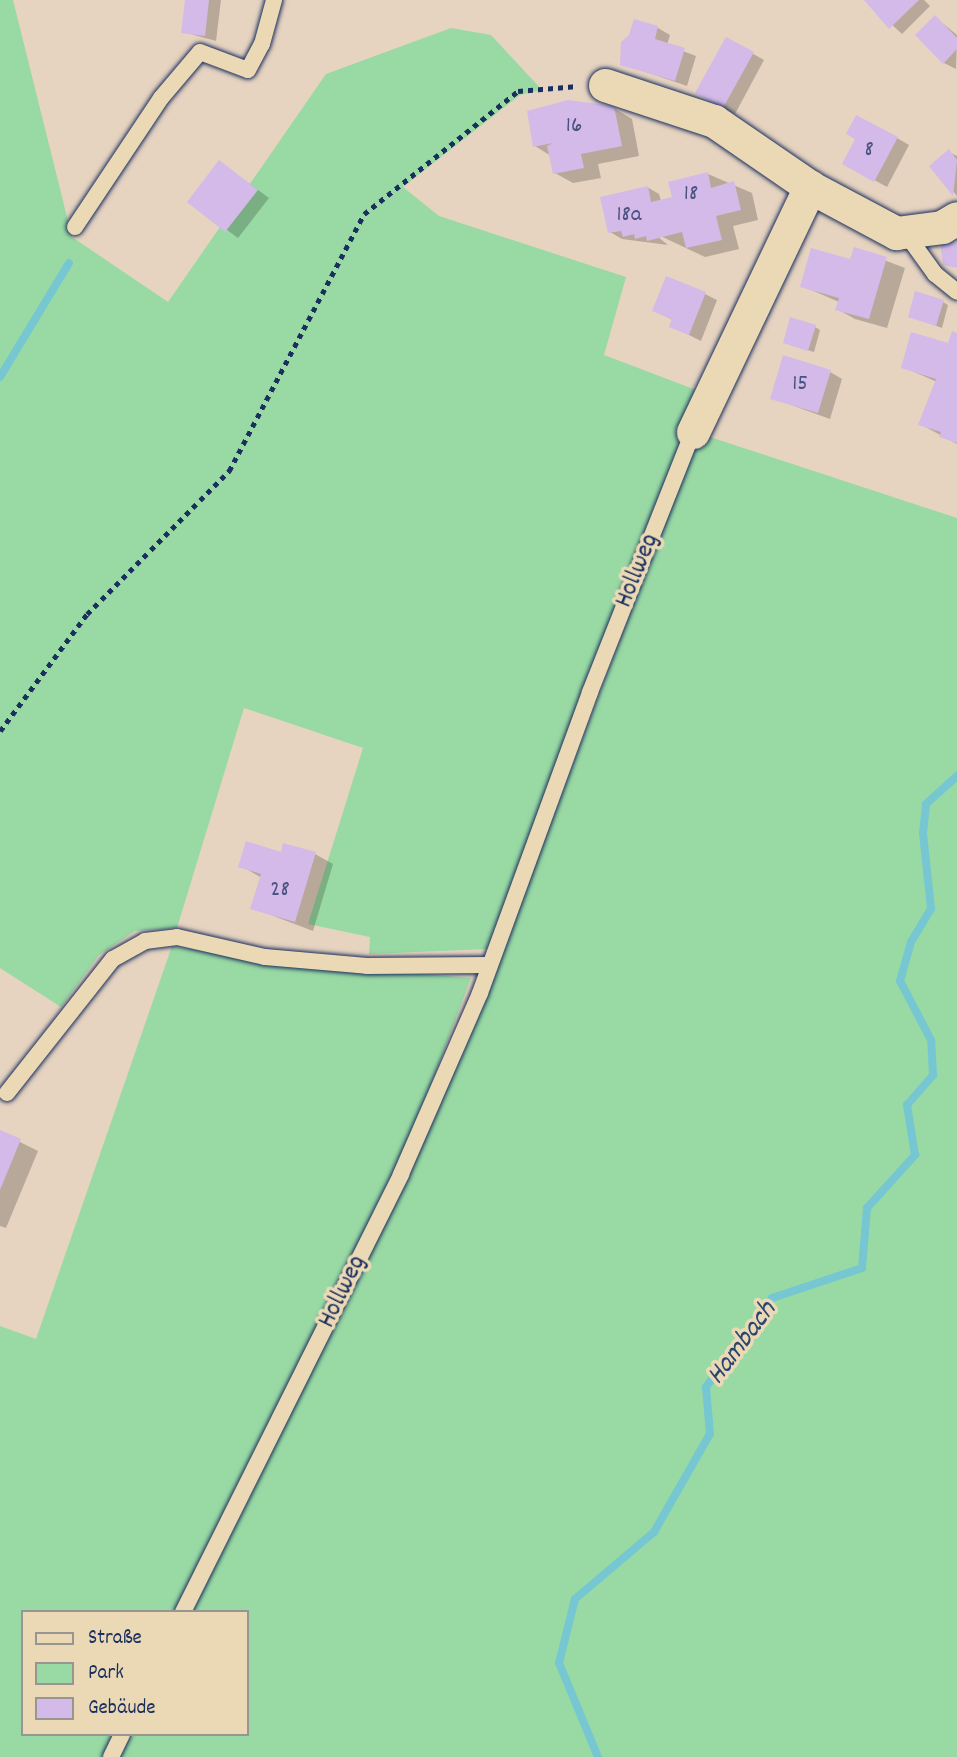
<!DOCTYPE html>
<html>
<head>
<meta charset="utf-8">
<style>
  body { margin:0 }
  #map { position:relative; width:957px; height:1757px; overflow:hidden; background:#e6d3c0; font-family:Dekko,sans-serif }
  div>[style] { position:absolute }
  [style*='--x'] { left:calc(var(--x)*1px); top:calc(var(--y)*1px); width:calc(var(--w)*1px); rotate:calc(var(--a)*1deg) }
  .green>* { inset:0; background:#99daa4 }
  .shadow>* { inset:0; background:#0003 }
  .stream>* { height:8px; margin:-4px; padding:0 4px; transform-origin:4px; border-radius:4px; background:#77c7d2 }
  .building>* { inset:0; background:#d4bae9 }
  .path>* { height:4.5px; margin-top:-2.25px; transform-origin:0; background:repeating-linear-gradient(90deg,#1b2f5e 0 5px,transparent 0 10px) }
  .roads { filter:drop-shadow(0 0 2px #1b2f5e) drop-shadow(0 0 2px #1b2f5e) }
  .lane>* { height:16px; margin:-8px; padding:0 8px; transform-origin:8px; border-radius:8px; background:#ebd9b6 }
  .street>* { height:33px; margin:-16.5px; padding:0 16.5px; transform-origin:16.5px; border-radius:16.5px; background:#ebd9b6 }
  span { translate:-50% -50%; white-space:nowrap; text-align:center; line-height:1.15; -webkit-text-stroke:7px #ebd9b6; paint-order:stroke }
  .number-label { font-size:23px; color:#495281 }
  .number-label span { -webkit-text-stroke-width:0 }
  .street-label { font-size:26px; color:#1b2f5e }
  .water-label { font-size:28px; color:#29466f; font-style:italic }
  .legend { position:absolute; left:21px; top:1610px; width:228px; height:126px; box-sizing:border-box; background:#ebd9b6; border:2px solid #989593; margin:0; padding:9px 12px; list-style:none; font-size:21px; color:#1b2f5e }
  .legend li { display:flex; align-items:center; gap:14px; height:35px }
  .legend b { width:35px; border:2px solid #989593 }
</style>
</head>
<body>
<div id="map">
  <div class="green">
    <i style="clip-path:polygon(0 0,13px 0,72px 237px,168px 302px,326px 74px,451px 28px,491px 35px,542px 90px,520px 95px,403px 187px,439px 216px,626px 277px,604px 355px,704px 393px,487px 949px,369px 954px,370px 937px,308px 924px,363px 748px,244px 708px,177px 928px,135px 931px,99px 955px,61px 1007px,0 968px)"></i>
    <i style="clip-path:polygon(698px 433px,957px 518px,957px 1757px,115px 1757px,126px 1734px,247px 1734px,247px 1612px,187px 1612px,491px 981px)"></i>
    <i style="clip-path:polygon(172px 946px,264px 961px,471px 978px,398px 1173px,180px 1612px,23px 1612px,23px 1734px,119px 1734px,108px 1757px,0 1757px,0 1326px,36px 1339px)"></i>
  </div>
  <div class="shadow">
    <i style="clip-path:polygon(187px 0,221px 0,216px 41px,183px 32px)"></i>
    <i style="clip-path:polygon(865px 0,924px 0,930px 6px,902px 34px)"></i>
    <i style="clip-path:polygon(935px 17px,957px 35px,956px 69px,944px 63px)"></i>
    <i style="clip-path:polygon(635px 21px,658px 28px,670px 35px,667px 45px,696px 56px,687px 86px,622px 64px)"></i>
    <i style="clip-path:polygon(727px 39px,764px 60px,735px 114px,697px 93px)"></i>
    <i style="clip-path:polygon(614px 108px,632px 119px,639px 156px,598px 164px,601px 178px,573px 183px,555px 173px,551px 156px,535px 146px)"></i>
    <i style="clip-path:polygon(897px 138px,909px 145px,887px 187px,856px 170px,857px 139px)"></i>
    <i style="clip-path:polygon(949px 152px,957px 156px,957px 196px,931px 166px)"></i>
    <i style="clip-path:polygon(220px 162px,269px 198px,238px 238px,189px 202px)"></i>
    <i style="clip-path:polygon(708px 174px,752px 193px,758px 220px,733px 226px,739px 249px,705px 257px,652px 232px,668px 245px,622px 239px,610px 232px,647px 187px,659px 194px,661px 201px,674px 198px)"></i>
    <i style="clip-path:polygon(855px 249px,905px 268px,887px 328px,855px 319px,837px 309px,839px 302px,802px 286px,851px 261px)"></i>
    <i style="clip-path:polygon(705px 294px,717px 300px,701px 341px,671px 326px,673px 320px,654px 311px)"></i>
    <i style="clip-path:polygon(943px 302px,948px 305px,942px 328px,910px 316px)"></i>
    <i style="clip-path:polygon(815px 327px,820px 330px,814px 352px,790px 345px)"></i>
    <i style="clip-path:polygon(957px 335px,957px 444px,920px 424px,937px 382px,903px 367px,950px 345px)"></i>
    <i style="clip-path:polygon(830px 372px,842px 379px,830px 419px,772px 398px)"></i>
    <i style="clip-path:polygon(282px 854px,315px 854px,333px 864px,313px 931px,253px 908px,262px 878px,241px 866px)"></i>
    <i style="clip-path:polygon(0 1132px,38px 1151px,6px 1228px,0 1226px)"></i>
  </div>
  <div class="stream">
    <i style="--x:0;--y:377;--w:133;--a:-58.8"></i>
    <i style="--x:598;--y:1757;--w:102;--a:-112.5"></i>
    <i style="--x:559;--y:1663;--w:66;--a:-76"></i>
    <i style="--x:575;--y:1599;--w:104;--a:-40.3"></i>
    <i style="--x:654;--y:1532;--w:113;--a:-60.3"></i>
    <i style="--x:710;--y:1434;--w:47;--a:-94.9"></i>
    <i style="--x:706;--y:1387;--w:111;--a:-53.4"></i>
    <i style="--x:772;--y:1298;--w:95;--a:-18.4"></i>
    <i style="--x:862;--y:1268;--w:60;--a:-85.2"></i>
    <i style="--x:867;--y:1208;--w:72;--a:-47.8"></i>
    <i style="--x:915;--y:1155;--w:51;--a:-99.1"></i>
    <i style="--x:907;--y:1105;--w:40;--a:-49"></i>
    <i style="--x:933;--y:1075;--w:35;--a:-93"></i>
    <i style="--x:931;--y:1040;--w:67;--a:-117.7"></i>
    <i style="--x:900;--y:981;--w:41;--a:-74.2"></i>
    <i style="--x:911;--y:942;--w:39;--a:-59"></i>
    <i style="--x:931;--y:909;--w:76;--a:-96"></i>
    <i style="--x:923;--y:833;--w:29;--a:-84"></i>
    <i style="--x:926;--y:804;--w:42;--a:-42.1"></i>
  </div>
  <div class="building">
    <i style="clip-path:polygon(185px 0,209px 0,205px 36px,181px 33px)"></i>
    <i style="clip-path:polygon(864px 0,919px 0,889px 29px)"></i>
    <i style="clip-path:polygon(935px 15px,957px 38px,957px 49px,943px 64px,915px 35px)"></i>
    <i style="clip-path:polygon(634px 19px,658px 26px,655px 39px,685px 48px,675px 81px,620px 65px,621px 42px,629px 35px)"></i>
    <i style="clip-path:polygon(726px 37px,754px 52px,723px 108px,695px 93px)"></i>
    <i style="clip-path:polygon(568px 100px,614px 106px,622px 146px,581px 154px,584px 168px,553px 174px,547px 146px,553px 143px,533px 147px,527px 111px)"></i>
    <i style="clip-path:polygon(856px 115px,898px 137px,874px 182px,842px 164px,855px 139px,846px 134px)"></i>
    <i style="clip-path:polygon(949px 149px,957px 160px,953px 196px,929px 166px)"></i>
    <i style="clip-path:polygon(219px 160px,258px 190px,225px 232px,187px 202px)"></i>
    <i style="clip-path:polygon(708px 172px,711px 188px,734px 181px,741px 210px,716px 216px,722px 240px,686px 248px,682px 232px,647px 241px,646px 236px,635px 239px,634px 234px,623px 237px,621px 231px,608px 233px,600px 197px,648px 186px,651px 202px,672px 197px,668px 182px)"></i>
    <i style="clip-path:polygon(940px 240px,957px 243px,957px 268px,943px 265px)"></i>
    <i style="clip-path:polygon(854px 247px,887px 257px,869px 319px,835px 310px,839px 298px,800px 287px,811px 248px,850px 259px)"></i>
    <i style="clip-path:polygon(666px 276px,706px 292px,689px 335px,669px 327px,672px 319px,652px 311px)"></i>
    <i style="clip-path:polygon(915px 291px,944px 300px,936px 326px,908px 317px)"></i>
    <i style="clip-path:polygon(790px 317px,816px 325px,808px 351px,783px 343px)"></i>
    <i style="clip-path:polygon(952px 331px,957px 333px,957px 443px,939px 437px,941px 432px,918px 425px,936px 379px,901px 368px,911px 332px,948px 343px)"></i>
    <i style="clip-path:polygon(783px 355px,831px 370px,818px 413px,770px 399px)"></i>
    <i style="clip-path:polygon(246px 841px,281px 852px,283px 843px,316px 852px,295px 922px,250px 909px,261px 874px,238px 867px)"></i>
    <i style="clip-path:polygon(0 1130px,21px 1139px,0 1190px)"></i>
  </div>
  <div class="path">
    <i style="--x:0;--y:731;--w:146;--a:-53.4"></i>
    <i style="--x:87;--y:614;--w:202;--a:-45.2"></i>
    <i style="--x:229;--y:471;--w:290;--a:-62.3"></i>
    <i style="--x:364;--y:214;--w:197;--a:-38.6"></i>
    <i style="--x:518;--y:91;--w:60;--a:-4.8"></i>
  </div>
  <div class="roads">
    <div class="lane">
      <i style="--x:75;--y:227;--w:155;--a:-56.3"></i>
      <i style="--x:161;--y:98;--w:60;--a:-49.7"></i>
      <i style="--x:200;--y:52;--w:51;--a:20.6"></i>
      <i style="--x:248;--y:70;--w:30;--a:-62"></i>
      <i style="--x:262;--y:44;--w:46;--a:-74.7"></i>
      <i style="--x:904;--y:231;--w:53;--a:54.2"></i>
      <i style="--x:935;--y:274;--w:28;--a:39"></i>
      <i style="--x:7;--y:1093;--w:171;--a:-51.7"></i>
      <i style="--x:113;--y:959;--w:37;--a:-29"></i>
      <i style="--x:145;--y:941;--w:32;--a:-7"></i>
      <i style="--x:177;--y:937;--w:90;--a:12.8"></i>
      <i style="--x:265;--y:957;--w:102;--a:5"></i>
      <i style="--x:367;--y:966;--w:121;--a:-0.5"></i>
      <i style="--x:183;--y:1612;--w:489;--a:-63.5"></i>
      <i style="--x:401;--y:1174;--w:197;--a:-66.4"></i>
      <i style="--x:480;--y:993;--w:320;--a:-69.9"></i>
      <i style="--x:590;--y:692;--w:280;--a:-68.4"></i>
      <i style="--x:111;--y:1757;--w:25;--a:-64"></i>
    </div>
    <div class="street">
      <i style="--x:605;--y:85;--w:115;--a:18.3"></i>
      <i style="--x:714;--y:121;--w:116;--a:34.5"></i>
      <i style="--x:693;--y:432;--w:272;--a:-64.5"></i>
      <i style="--x:810;--y:187;--w:98;--a:28.1"></i>
      <i style="--x:896;--y:233;--w:46;--a:-7.4"></i>
      <i style="--x:942;--y:227;--w:17;--a:-31"></i>
    </div>
  </div>
  <div class="number-label">
    <span style="left:574px;top:127px">16</span>
    <span style="left:869px;top:151px">8</span>
    <span style="left:691px;top:195px">18</span>
    <span style="left:629px;top:216px">18a</span>
    <span style="left:800px;top:385px">15</span>
    <span style="left:280px;top:891px">28</span>
  </div>
  <div class="street-label">
    <span style="left:638px;top:571px;rotate:-68deg">Hollweg</span>
    <span style="left:343px;top:1292px;rotate:-64deg">Hollweg</span>
  </div>
  <div class="water-label">
    <span style="left:743px;top:1344px;rotate:-53deg">Hambach</span>
  </div>
  <ul class="legend">
  <li><b style="height:9px;background:#ebd9b6"></b>Straße</li>
  <li><b style="height:19px;background:#99daa4"></b>Park</li>
  <li><b style="height:19px;background:#d4bae9"></b>Gebäude</li>
  </ul>
</div>
</body>
</html>
